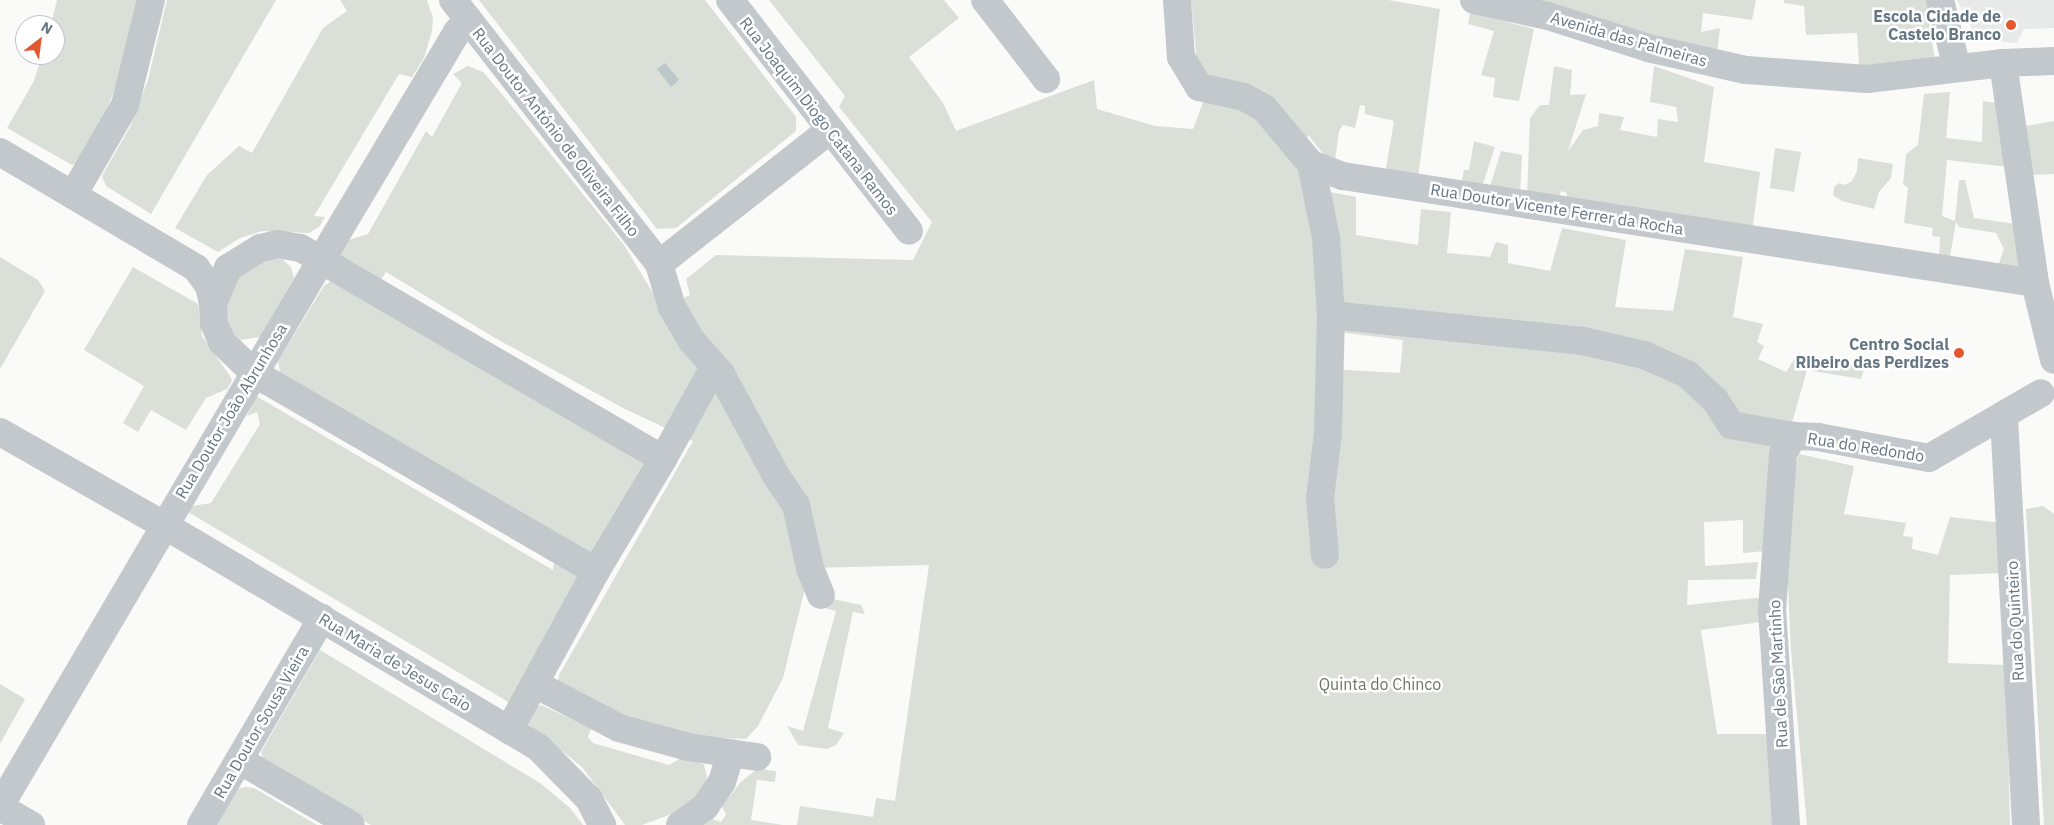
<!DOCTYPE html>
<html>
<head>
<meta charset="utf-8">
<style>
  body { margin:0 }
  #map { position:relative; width:2054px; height:825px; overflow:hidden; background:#fafaf8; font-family:"IBM Plex Sans",sans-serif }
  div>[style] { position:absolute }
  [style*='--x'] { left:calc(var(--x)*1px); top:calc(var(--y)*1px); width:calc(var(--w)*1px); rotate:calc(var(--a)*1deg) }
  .built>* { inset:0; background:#e8e9e9 }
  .green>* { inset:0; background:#dadfd7 }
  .water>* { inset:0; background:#bbc7cb }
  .minor>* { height:28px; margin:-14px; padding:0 14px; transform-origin:14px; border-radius:14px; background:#c3c8cc }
  .dots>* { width:14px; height:14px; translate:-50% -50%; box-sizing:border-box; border:2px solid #fff; border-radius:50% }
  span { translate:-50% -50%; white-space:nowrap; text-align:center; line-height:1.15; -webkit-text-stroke:5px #fff; paint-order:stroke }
  .poi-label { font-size:16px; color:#657683; font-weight:700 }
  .right { translate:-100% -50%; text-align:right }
  .street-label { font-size:16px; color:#657683 }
  .park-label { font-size:16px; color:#687a64 }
  .north { position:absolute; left:15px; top:15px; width:50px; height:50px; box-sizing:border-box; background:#fff; border:1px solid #c1c8cd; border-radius:50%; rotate:30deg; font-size:14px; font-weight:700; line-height:20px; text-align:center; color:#657683 }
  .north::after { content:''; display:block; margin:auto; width:18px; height:22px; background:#e4572e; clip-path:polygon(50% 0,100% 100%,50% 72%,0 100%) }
</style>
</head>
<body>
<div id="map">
  <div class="built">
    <i style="clip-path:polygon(1957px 0,2054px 0,2054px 28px,2024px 29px,2017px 43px,1993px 41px,1972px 29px)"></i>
  </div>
  <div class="green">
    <i style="clip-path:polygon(57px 0,138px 0,120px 77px,98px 130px,81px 160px,72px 165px,7px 128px,34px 81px,42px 55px,55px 55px,55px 25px,51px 25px)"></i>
    <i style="clip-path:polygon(167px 0,276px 0,151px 214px,106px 186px,102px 176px,130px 127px,148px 80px)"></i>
    <i style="clip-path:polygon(340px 0,427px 0,433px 18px,432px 31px,424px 58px,412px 77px,399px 74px,314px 216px,325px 217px,319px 227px,309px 233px,262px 231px,240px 238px,218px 252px,175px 228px,207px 175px,239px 146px,252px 153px,323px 28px,347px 11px)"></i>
    <i style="clip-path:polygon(479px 0,705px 0,796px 117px,796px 131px,676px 228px,657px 229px)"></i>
    <i style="clip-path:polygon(evenodd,769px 0,944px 0,959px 18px,909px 57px,943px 103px,956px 131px,1094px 80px,1097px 109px,1155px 126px,1193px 129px,1205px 97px,1254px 108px,1293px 157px,1309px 188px,1356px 197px,1356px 235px,1418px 245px,1421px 209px,1451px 212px,1447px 253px,1490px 257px,1496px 242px,1508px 245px,1508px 263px,1550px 271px,1562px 228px,1626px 240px,1615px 307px,1673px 311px,1685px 249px,1743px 257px,1733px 317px,1763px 324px,1757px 342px,1764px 346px,1758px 359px,1786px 372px,1798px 353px,1865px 366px,1861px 379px,1807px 370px,1791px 426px,1776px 550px,1743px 553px,1743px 520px,1704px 522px,1705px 566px,1758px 562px,1756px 579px,1688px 580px,1687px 605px,1765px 597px,1761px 622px,1701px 630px,1717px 734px,1780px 734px,1788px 825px,797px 825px,800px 806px,873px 817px,876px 798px,895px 801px,929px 565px,810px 568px,783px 678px,758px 726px,746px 739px,682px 736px,636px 726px,557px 688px,559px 675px,693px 441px,623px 408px,495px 338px,386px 272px,377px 286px,339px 257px,348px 240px,368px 234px,426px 131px,432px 137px,462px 83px,453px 74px,468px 66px,483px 72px,502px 94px,624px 245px,662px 308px,690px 295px,686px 279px,716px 255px,913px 260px,932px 222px,839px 107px,845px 96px,769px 0,1330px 331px,1403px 340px,1400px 373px,1330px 369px,1330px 331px)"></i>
    <i style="clip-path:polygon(1191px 0,1388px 0,1440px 9px,1418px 178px,1385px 174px,1394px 121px,1365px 114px,1365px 106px,1360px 105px,1355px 128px,1343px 125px,1339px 131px,1335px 161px,1325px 156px,1309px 136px,1300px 141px,1198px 73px)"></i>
    <i style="clip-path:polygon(1517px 0,1756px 0,1752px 20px,1703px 13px,1701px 32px,1720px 28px,1717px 53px)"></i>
    <i style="clip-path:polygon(1784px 0,1927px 0,1935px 63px,1859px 67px,1857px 33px,1806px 35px,1804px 6px,1784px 3px)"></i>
    <i style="clip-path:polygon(1470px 12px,1534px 29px,1519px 101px,1493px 97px,1495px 78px,1481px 75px,1494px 31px,1468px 24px)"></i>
    <i style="clip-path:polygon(1554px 66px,1572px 70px,1570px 95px,1586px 94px,1568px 151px,1583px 130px,1598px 126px,1599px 113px,1624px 117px,1620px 130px,1657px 137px,1658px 119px,1678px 122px,1676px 107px,1650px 102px,1654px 66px,1714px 87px,1704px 162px,1760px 172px,1752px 233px,1566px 203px,1567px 193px,1561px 191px,1558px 201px,1527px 197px,1530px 118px,1540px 105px,1549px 105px)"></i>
    <i style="clip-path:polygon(1950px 92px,1946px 138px,1982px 142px,1983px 101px,1997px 103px,2008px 167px,1947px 160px,1942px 216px,1955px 221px,1959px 180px,1965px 180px,1974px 218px,2016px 224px,2025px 269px,1994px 277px,2004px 249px,1996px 233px,1959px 227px,1956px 222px,1949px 262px,1939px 261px,1940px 237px,1932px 236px,1933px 228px,1904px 223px,1908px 188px,1903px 184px,1906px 154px,1918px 145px,1924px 94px)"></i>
    <i style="clip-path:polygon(2054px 121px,2054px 174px,2029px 175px,2020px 127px)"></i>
    <i style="clip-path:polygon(1474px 141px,1495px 147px,1481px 190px,1461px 186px,1464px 170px,1469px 170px)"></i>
    <i style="clip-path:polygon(1775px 148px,1801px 152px,1794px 192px,1770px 188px)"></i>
    <i style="clip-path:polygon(1501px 151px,1522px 155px,1520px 195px,1489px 190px)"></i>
    <i style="clip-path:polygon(1858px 158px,1893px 164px,1891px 178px,1879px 192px,1874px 209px,1842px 201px,1833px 195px,1834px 187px,1839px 183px,1845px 185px,1852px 181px,1857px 171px)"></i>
    <i style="clip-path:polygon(0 257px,38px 280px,45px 291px,0 369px)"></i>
    <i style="clip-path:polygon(271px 259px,282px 259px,291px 267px,294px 278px,261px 337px,240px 340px,233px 333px,226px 312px,230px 288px,246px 267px)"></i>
    <i style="clip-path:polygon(133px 267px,198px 304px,202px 336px,230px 376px,232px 381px,227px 389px,206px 398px,186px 430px,151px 410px,138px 432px,123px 423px,144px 386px,84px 350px)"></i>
    <i style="clip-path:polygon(331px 281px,647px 465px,595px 560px,289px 383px,280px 372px,278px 361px,324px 286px)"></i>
    <i style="clip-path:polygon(256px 396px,553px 570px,555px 557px,581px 573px,515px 706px,188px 512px,192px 506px,211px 503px,260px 424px,257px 412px,247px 416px)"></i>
    <i style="clip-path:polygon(1799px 454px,1854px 466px,1844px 514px,1906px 523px,1903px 536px,1913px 537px,1912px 549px,1938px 555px,1950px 517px,2002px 523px,2004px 573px,1950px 575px,1948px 663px,2006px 665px,2010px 825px,1807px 825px,1791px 650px,1786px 544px,1791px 480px)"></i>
    <i style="clip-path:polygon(2043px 506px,2054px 514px,2054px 825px,2044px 825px,2026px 509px)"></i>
    <i style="clip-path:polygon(833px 599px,861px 605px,865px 614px,853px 612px,828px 728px,844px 733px,836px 745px,827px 749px,798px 745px,787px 726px,803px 731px,836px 611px,822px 607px)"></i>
    <i style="clip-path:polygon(320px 650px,540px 783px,570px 808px,583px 825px,371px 825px,263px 761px,261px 752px)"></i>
    <i style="clip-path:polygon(0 684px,25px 699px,0 744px)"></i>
    <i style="clip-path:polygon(541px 705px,591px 728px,588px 737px,593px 743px,669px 765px,685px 756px,704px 765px,707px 777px,703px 793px,674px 813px,642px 825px,625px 825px,582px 767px,528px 724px,534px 706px)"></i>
    <i style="clip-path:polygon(757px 769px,776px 771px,775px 782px,757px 780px,751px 820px,783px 825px,704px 825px,712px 819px,721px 822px,726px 815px,722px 806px,741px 782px)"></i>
    <i style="clip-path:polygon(246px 787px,254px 788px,317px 825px,217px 825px,238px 789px)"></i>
  </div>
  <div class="water">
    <i style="clip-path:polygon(665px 63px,679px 80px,671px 87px,657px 69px)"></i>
  </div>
  <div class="minor">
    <i style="--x:453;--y:0;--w:335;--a:52"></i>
    <i style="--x:659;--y:264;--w:45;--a:73.2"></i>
    <i style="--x:672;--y:307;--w:39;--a:60"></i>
    <i style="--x:692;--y:341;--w:44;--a:48.7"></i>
    <i style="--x:721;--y:374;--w:117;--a:61.5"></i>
    <i style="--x:777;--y:477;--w:34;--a:56"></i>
    <i style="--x:796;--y:505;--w:65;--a:77.5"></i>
    <i style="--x:810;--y:568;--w:29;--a:68"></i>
    <i style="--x:730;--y:0;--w:292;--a:52.2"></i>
    <i style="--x:985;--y:0;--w:100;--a:52.3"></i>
    <i style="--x:1177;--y:0;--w:57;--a:86"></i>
    <i style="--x:1181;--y:57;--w:35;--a:59"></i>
    <i style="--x:1199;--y:87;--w:46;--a:12.5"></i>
    <i style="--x:1244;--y:97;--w:23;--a:29"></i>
    <i style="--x:1264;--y:108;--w:73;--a:50"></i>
    <i style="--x:1311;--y:164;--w:34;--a:21"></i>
    <i style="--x:1343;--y:176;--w:700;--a:8.79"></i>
    <i style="--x:1474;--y:0;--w:76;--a:12.2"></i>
    <i style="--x:1548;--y:16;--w:105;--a:17.7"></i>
    <i style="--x:1648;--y:48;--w:100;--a:12.7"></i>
    <i style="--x:1746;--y:70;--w:121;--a:4.3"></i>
    <i style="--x:1867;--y:79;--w:137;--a:-6.7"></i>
    <i style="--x:2003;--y:63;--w:51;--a:-2.2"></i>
    <i style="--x:1940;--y:0;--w:70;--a:76"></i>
    <i style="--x:2003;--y:63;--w:222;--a:81.7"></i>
    <i style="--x:2035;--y:283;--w:79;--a:76.1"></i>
    <i style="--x:0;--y:152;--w:228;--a:30.6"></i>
    <i style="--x:196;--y:268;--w:22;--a:54"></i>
    <i style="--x:209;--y:286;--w:18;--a:77"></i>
    <i style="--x:1311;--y:164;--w:76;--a:78.5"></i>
    <i style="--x:1326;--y:238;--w:77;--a:86.3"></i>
    <i style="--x:1331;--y:315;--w:118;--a:91.5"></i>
    <i style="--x:1328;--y:433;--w:65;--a:97"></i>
    <i style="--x:1320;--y:498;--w:57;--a:85"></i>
    <i style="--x:73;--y:195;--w:104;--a:-60"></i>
    <i style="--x:125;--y:105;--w:108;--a:-76.1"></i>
    <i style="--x:659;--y:264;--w:217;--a:-38.1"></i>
    <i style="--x:1331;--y:315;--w:253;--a:5.9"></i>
    <i style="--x:1583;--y:341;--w:63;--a:12.9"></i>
    <i style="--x:1644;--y:355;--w:47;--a:23.8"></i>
    <i style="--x:1687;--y:374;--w:38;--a:43"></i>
    <i style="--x:1715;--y:400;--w:30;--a:57"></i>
    <i style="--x:1731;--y:425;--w:63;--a:10.1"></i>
    <i style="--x:1793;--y:436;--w:25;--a:2"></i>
    <i style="--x:1818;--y:437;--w:113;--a:10.7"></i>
    <i style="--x:1929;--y:458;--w:129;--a:-30.1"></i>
    <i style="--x:2004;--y:418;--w:408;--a:86.9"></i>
    <i style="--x:0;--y:432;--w:189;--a:29.6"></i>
    <i style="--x:164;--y:525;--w:436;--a:30.7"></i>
    <i style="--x:539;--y:748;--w:71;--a:45.6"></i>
    <i style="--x:589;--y:799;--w:29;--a:63"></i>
    <i style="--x:663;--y:459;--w:105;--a:-61"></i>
    <i style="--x:535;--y:684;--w:95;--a:27.6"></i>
    <i style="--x:619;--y:728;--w:72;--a:15.4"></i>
    <i style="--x:688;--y:747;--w:70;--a:8.2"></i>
    <i style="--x:509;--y:730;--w:181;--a:-61.3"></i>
    <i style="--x:596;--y:571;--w:131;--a:-59.1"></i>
    <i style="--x:663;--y:459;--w:420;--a:-149.8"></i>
    <i style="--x:300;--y:248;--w:22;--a:-170"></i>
    <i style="--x:278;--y:244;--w:18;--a:167"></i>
    <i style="--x:260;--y:248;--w:38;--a:148"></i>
    <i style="--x:228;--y:268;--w:39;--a:113"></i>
    <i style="--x:213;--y:304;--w:19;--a:87"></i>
    <i style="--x:214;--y:323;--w:21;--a:67"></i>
    <i style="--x:222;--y:342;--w:45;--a:44.1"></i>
    <i style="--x:254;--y:373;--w:395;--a:30.1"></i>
    <i style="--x:239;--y:760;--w:129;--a:30.1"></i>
    <i style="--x:0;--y:806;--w:657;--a:-59.53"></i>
    <i style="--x:333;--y:240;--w:242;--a:-59.2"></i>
    <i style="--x:457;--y:32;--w:17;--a:-50"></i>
    <i style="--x:0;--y:807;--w:36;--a:30"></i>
    <i style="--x:201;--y:825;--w:240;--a:-59.7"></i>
    <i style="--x:680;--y:825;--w:31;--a:-36"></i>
    <i style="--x:705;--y:807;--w:30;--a:-56"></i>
    <i style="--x:722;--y:782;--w:30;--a:-73"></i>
    <i style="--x:1786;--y:825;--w:214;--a:-93.7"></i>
    <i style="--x:1772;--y:611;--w:157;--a:-86"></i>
    <i style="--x:1783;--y:454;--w:21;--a:-61"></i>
  </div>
  <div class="dots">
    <i style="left:2011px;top:25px;background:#e4572e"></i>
    <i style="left:1959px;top:353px;background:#e4572e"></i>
  </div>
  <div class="poi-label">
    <span class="right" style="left:2001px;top:25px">Escola Cidade de<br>Castelo Branco</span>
    <span class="right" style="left:1949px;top:353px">Centro Social<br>Ribeiro das Perdizes</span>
  </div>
  <div class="street-label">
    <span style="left:1629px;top:39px;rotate:16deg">Avenida das Palmeiras</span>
    <span style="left:819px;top:116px;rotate:52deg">Rua Joaquim Diogo Catana Ramos</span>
    <span style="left:556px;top:132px;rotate:52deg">Rua Doutor António de Oliveira Filho</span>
    <span style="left:1557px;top:209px;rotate:9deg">Rua Doutor Vicente Ferrer da Rocha</span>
    <span style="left:231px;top:411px;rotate:-59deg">Rua Doutor João Abrunhosa</span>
    <span style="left:1866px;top:447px;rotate:9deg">Rua do Redondo</span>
    <span style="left:2015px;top:621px;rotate:-93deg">Rua do Quinteiro</span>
    <span style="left:395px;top:662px;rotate:31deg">Rua Maria de Jesus Caio</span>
    <span style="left:1778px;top:674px;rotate:-93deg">Rua de São Martinho</span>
    <span style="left:261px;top:722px;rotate:-60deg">Rua Doutor Sousa Vieira</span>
  </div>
  <div class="park-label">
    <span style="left:1380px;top:684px">Quinta do Chinco</span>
  </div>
  <div class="north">N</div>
</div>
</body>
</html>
